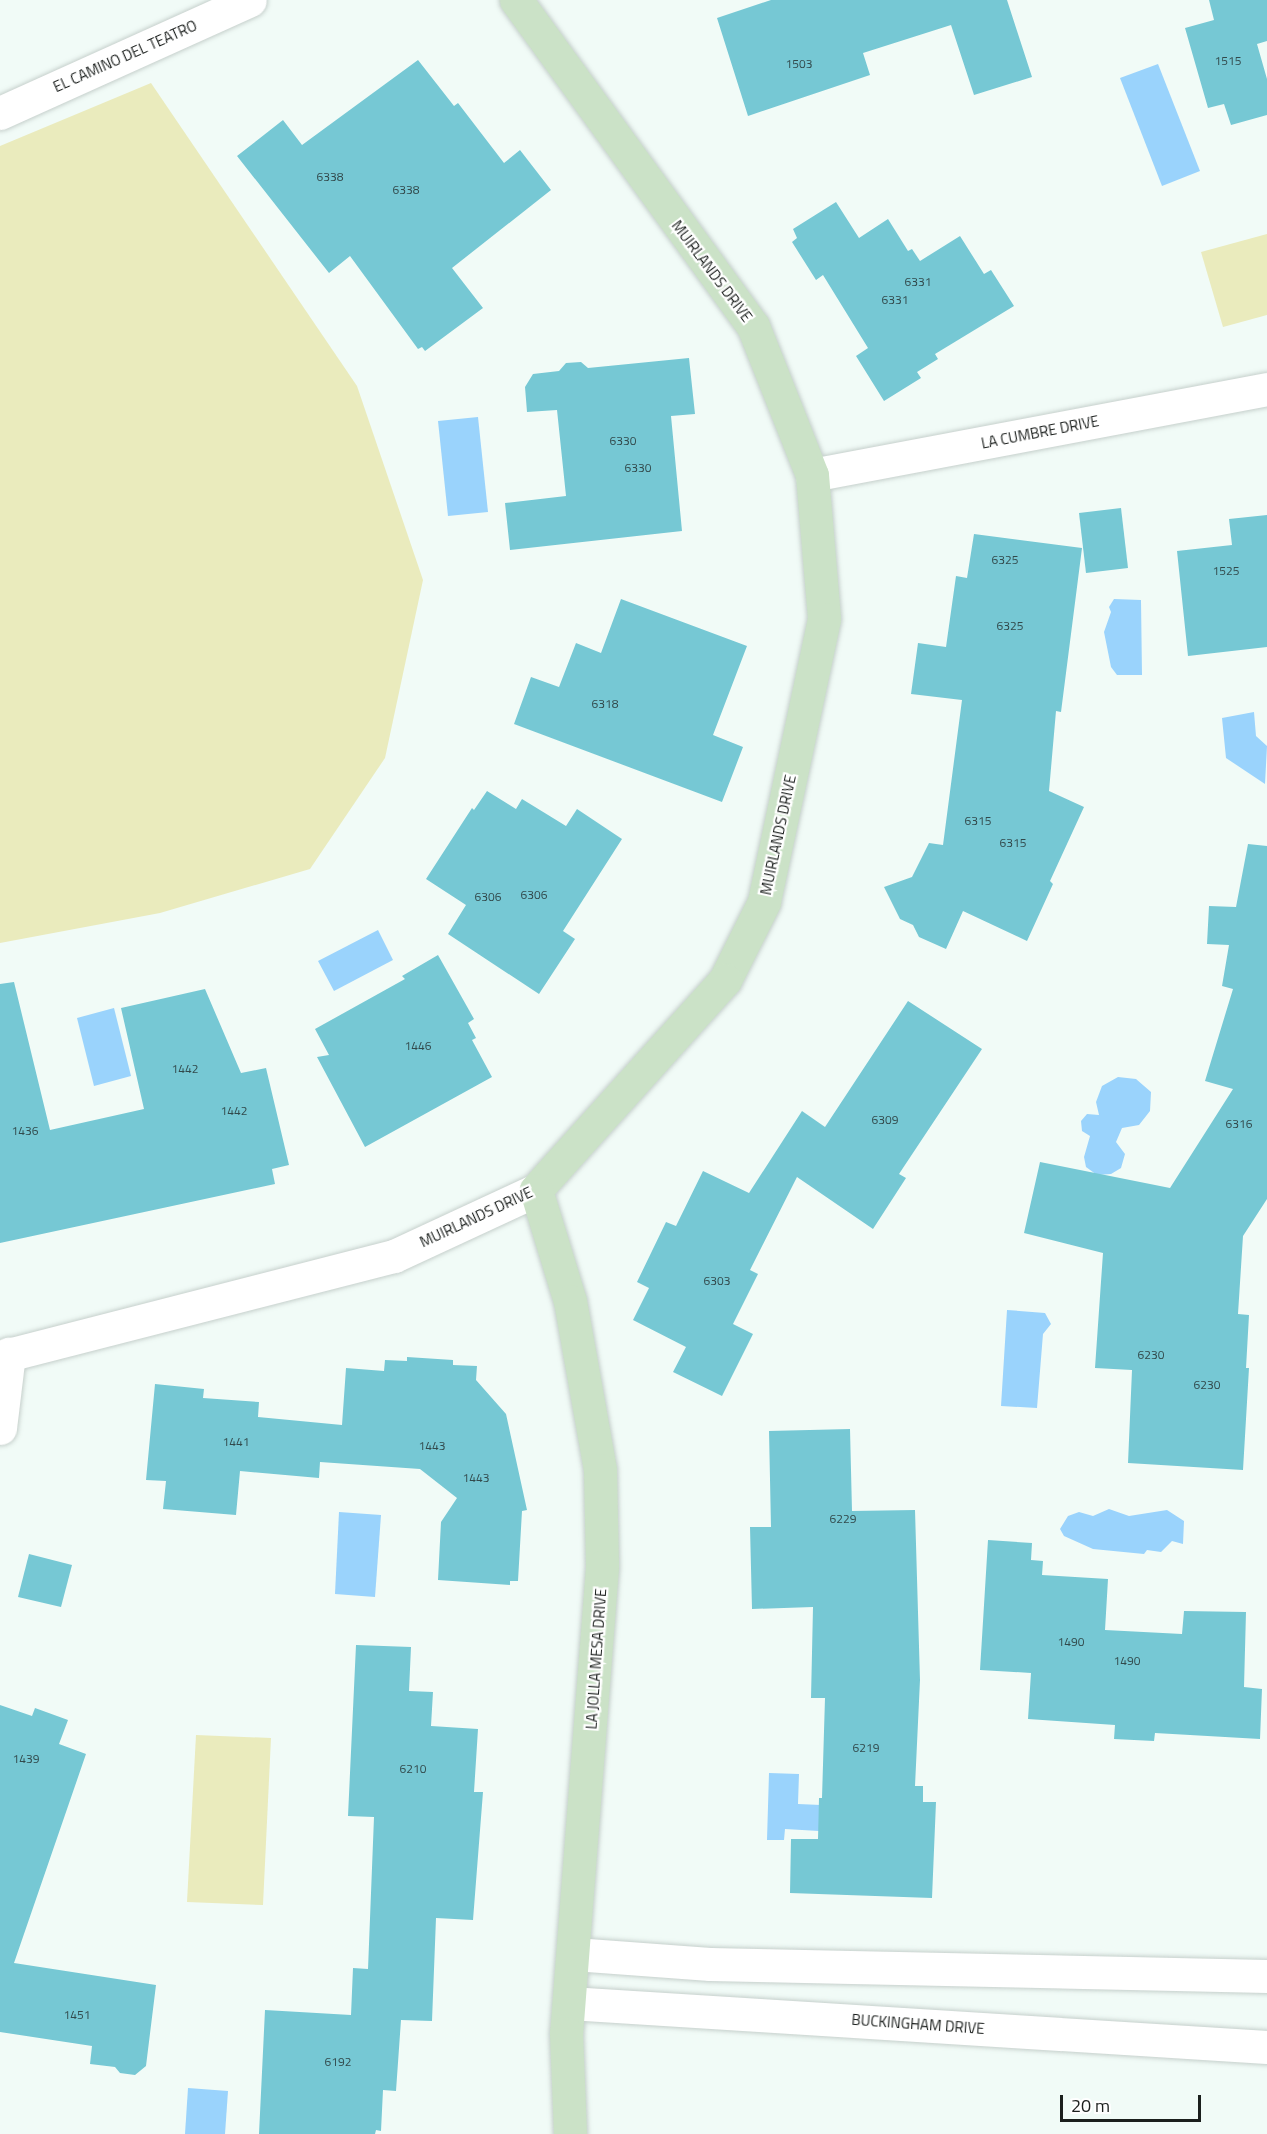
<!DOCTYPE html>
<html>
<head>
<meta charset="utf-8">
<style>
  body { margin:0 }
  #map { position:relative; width:1267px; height:2134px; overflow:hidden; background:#f1fbf7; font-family:"Titillium Web",sans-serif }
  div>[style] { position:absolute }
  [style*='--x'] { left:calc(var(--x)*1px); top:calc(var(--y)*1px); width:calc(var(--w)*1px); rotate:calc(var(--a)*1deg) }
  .green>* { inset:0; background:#eaebbd }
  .water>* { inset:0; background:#9ad3fc }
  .building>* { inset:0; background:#76c8d4 }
  .roads { filter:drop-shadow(0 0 2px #c6d0cc) drop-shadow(0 0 2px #c6d0cc) }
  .street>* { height:33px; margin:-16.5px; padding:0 16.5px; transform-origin:16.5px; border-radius:16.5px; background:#fff }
  .secondary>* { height:33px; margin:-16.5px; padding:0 16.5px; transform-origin:16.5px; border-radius:16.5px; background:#cbe2c7 }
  span { translate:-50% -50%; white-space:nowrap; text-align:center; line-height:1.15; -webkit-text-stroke:4.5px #fff; paint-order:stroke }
  .number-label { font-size:12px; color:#32494b }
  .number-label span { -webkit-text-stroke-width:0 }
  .street-label { font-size:15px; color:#1b1f1d }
  .scale { position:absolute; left:1060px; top:2095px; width:141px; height:27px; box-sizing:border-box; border:3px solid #1b1f1d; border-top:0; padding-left:8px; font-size:18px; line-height:21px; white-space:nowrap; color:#1b1f1d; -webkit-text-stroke:4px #fff; paint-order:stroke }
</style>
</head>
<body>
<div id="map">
  <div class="green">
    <i style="clip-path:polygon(151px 83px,357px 386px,423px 580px,385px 758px,310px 869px,160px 913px,0 943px,0 146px)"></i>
    <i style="clip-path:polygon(1267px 234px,1267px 315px,1223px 327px,1201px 252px)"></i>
    <i style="clip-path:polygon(196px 1735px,271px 1738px,263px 1905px,187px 1902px)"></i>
  </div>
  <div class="water">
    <i style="clip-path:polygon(1158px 64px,1200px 171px,1162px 186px,1120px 78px)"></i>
    <i style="clip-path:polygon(478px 417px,488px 512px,448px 516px,438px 421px)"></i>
    <i style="clip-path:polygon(1114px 599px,1141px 600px,1142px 675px,1117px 675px,1111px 667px,1104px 632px,1111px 612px,1109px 607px)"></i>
    <i style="clip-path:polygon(1254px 712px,1256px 736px,1267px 746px,1265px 784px,1226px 758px,1222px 718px)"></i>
    <i style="clip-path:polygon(378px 930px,393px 960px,334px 991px,318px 961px)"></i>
    <i style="clip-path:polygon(114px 1008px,131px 1076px,94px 1086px,77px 1018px)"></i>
    <i style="clip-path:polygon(1118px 1077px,1136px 1079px,1151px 1092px,1150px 1111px,1139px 1125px,1122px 1128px,1116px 1142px,1125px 1154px,1121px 1168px,1111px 1174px,1097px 1175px,1086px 1167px,1084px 1157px,1090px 1136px,1082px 1131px,1081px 1121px,1087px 1114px,1099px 1115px,1096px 1102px,1102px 1086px)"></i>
    <i style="clip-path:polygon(1007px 1310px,1045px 1313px,1051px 1324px,1043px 1334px,1037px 1408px,1001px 1406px)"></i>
    <i style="clip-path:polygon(1109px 1509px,1129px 1516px,1167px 1510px,1184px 1521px,1183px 1544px,1172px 1541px,1161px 1552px,1147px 1550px,1144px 1554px,1093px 1549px,1064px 1536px,1060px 1529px,1068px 1516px,1079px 1512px,1093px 1516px)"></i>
    <i style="clip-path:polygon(339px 1512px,381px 1515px,375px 1597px,335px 1594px)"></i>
    <i style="clip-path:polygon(769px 1773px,799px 1774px,798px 1804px,821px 1805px,819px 1831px,785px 1829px,784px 1840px,767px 1840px)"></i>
    <i style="clip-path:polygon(188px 2088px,228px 2091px,225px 2134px,185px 2134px)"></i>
  </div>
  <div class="building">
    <i style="clip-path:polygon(771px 0,1007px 0,1032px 77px,974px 95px,951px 25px,863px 53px,870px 75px,748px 116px,717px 18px)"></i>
    <i style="clip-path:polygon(1209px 0,1267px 0,1267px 41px,1257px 44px,1267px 79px,1267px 115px,1231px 125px,1224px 104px,1208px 108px,1185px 28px,1214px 20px)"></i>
    <i style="clip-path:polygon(418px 60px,454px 106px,458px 103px,504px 163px,520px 150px,551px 190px,452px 268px,483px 308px,425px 351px,422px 347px,418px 349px,350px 256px,329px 273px,237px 156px,283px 120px,302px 145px)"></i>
    <i style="clip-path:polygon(836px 202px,859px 238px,888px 219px,908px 251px,912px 249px,920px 261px,960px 236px,984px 274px,991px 270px,1014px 306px,935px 354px,938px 359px,917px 372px,921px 378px,884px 401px,856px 356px,868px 348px,823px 275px,816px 280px,792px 242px,797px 238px,793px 229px)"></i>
    <i style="clip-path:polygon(689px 358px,695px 414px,671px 416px,682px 531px,510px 550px,505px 503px,566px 496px,557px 410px,527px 412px,525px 387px,533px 374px,559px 371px,566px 363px,581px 362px,588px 368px)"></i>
    <i style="clip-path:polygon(1121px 508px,1128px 568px,1086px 573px,1079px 513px)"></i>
    <i style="clip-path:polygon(1267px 515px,1267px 647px,1188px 656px,1177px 551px,1232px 545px,1229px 519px)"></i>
    <i style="clip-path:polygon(974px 534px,1082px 548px,1061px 712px,1056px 711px,1049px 791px,1084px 807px,1050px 881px,1053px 884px,1027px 941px,963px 911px,946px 949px,919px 937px,913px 925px,900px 919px,884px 887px,912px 877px,929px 843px,943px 845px,962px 700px,911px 694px,918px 643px,946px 647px,956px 576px,967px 578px)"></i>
    <i style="clip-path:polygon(621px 599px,747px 646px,713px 735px,743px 747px,722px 802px,514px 724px,531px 677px,559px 687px,576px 643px,601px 653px)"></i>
    <i style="clip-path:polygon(487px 791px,516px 809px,522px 799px,566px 826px,577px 809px,622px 839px,563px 931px,575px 939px,539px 994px,448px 934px,466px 905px,426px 879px,472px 808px,474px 810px)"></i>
    <i style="clip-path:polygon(1248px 844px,1267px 846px,1267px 1199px,1243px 1236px,1238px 1314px,1249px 1315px,1246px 1368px,1249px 1368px,1243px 1470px,1128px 1463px,1132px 1370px,1095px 1368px,1103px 1253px,1024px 1233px,1040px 1162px,1170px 1188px,1233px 1089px,1205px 1081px,1233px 989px,1222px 986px,1229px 945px,1207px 944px,1209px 906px,1236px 907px)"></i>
    <i style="clip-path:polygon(438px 955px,474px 1019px,468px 1023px,476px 1038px,472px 1040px,492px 1077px,365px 1147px,317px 1057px,329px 1055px,315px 1029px,405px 979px,402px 976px)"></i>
    <i style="clip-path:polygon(14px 982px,50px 1130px,144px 1109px,121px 1008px,205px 989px,241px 1073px,266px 1068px,289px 1165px,272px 1169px,275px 1184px,0 1243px,0 984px)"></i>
    <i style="clip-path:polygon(908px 1001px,982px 1049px,899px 1174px,906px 1178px,873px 1229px,797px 1177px,750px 1270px,758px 1274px,733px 1324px,753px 1334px,722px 1396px,673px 1372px,686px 1347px,633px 1320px,649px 1288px,637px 1282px,666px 1222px,676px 1226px,703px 1171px,749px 1193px,802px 1111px,825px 1127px)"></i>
    <i style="clip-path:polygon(407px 1357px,453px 1360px,453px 1365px,477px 1366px,476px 1380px,506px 1414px,527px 1510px,522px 1511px,518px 1581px,510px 1581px,510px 1585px,438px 1580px,441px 1522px,457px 1498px,420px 1469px,320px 1462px,319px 1478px,240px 1471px,236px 1515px,163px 1509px,166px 1481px,146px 1480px,155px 1384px,204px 1389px,203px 1398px,259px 1402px,258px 1417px,342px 1425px,346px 1368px,384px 1371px,385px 1360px,407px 1361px)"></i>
    <i style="clip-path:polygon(850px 1429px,852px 1511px,915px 1510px,920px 1680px,915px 1786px,923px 1786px,923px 1802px,936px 1802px,932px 1898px,790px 1893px,791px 1839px,818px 1839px,819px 1798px,822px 1798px,825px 1698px,811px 1698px,813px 1607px,752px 1609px,750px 1527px,771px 1527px,769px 1431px)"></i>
    <i style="clip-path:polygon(988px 1540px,1032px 1543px,1031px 1560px,1043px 1561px,1042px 1575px,1108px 1579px,1105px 1630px,1182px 1634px,1184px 1611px,1246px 1612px,1244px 1687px,1262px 1689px,1260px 1739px,1155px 1733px,1154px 1741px,1114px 1739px,1115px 1725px,1028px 1719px,1031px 1673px,980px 1670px)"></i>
    <i style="clip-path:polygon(29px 1554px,72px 1565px,61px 1607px,18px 1597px)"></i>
    <i style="clip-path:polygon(356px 1645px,411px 1647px,409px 1691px,433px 1692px,431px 1726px,478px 1729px,474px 1792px,483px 1792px,473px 1920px,436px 1918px,432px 2021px,401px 2020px,396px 2091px,383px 2090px,381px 2131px,376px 2130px,375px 2134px,259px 2134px,265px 2010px,351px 2015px,353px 1968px,368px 1969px,374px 1817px,348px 1816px)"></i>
    <i style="clip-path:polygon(0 1705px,32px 1716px,35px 1708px,68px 1720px,59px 1744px,86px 1754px,14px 1963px,156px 1985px,146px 2066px,135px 2075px,120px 2073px,115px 2067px,90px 2064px,92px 2046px,0 2032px)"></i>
  </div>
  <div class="roads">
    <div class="street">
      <i style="--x:0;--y:113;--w:274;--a:-24.3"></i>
      <i style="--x:812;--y:475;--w:463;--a:-10.7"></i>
      <i style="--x:0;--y:1357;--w:407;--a:-14.4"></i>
      <i style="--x:394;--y:1256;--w:157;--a:-24.9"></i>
      <i style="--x:0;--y:1428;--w:75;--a:-83.1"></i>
      <i style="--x:574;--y:1954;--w:136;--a:4.2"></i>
      <i style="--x:710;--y:1964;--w:557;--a:1.23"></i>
      <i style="--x:569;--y:2003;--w:699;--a:3.61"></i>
    </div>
    <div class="secondary">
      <i style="--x:516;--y:0;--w:403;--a:54"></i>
      <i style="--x:753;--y:326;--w:160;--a:68.4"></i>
      <i style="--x:812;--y:475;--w:144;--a:85.2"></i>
      <i style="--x:824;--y:619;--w:289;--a:102"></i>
      <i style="--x:764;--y:902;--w:87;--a:116.6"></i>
      <i style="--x:725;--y:980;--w:283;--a:132"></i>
      <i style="--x:536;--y:1190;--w:116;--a:73"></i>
      <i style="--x:570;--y:1301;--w:172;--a:79.9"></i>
      <i style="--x:600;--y:1470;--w:97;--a:88.8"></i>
      <i style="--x:602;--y:1567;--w:467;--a:94.4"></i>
      <i style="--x:566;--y:2033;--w:101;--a:87.7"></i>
    </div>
  </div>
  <div class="number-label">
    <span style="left:1228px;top:61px">1515</span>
    <span style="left:799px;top:64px">1503</span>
    <span style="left:330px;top:177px">6338</span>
    <span style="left:406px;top:190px">6338</span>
    <span style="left:918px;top:282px">6331</span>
    <span style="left:895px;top:300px">6331</span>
    <span style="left:623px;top:441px">6330</span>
    <span style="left:638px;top:468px">6330</span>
    <span style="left:1005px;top:560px">6325</span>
    <span style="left:1226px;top:571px">1525</span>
    <span style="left:1010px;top:626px">6325</span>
    <span style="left:605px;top:704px">6318</span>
    <span style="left:978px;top:821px">6315</span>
    <span style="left:1013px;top:843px">6315</span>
    <span style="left:534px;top:895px">6306</span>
    <span style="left:488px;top:897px">6306</span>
    <span style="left:418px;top:1046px">1446</span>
    <span style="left:185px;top:1069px">1442</span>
    <span style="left:234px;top:1111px">1442</span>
    <span style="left:885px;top:1120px">6309</span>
    <span style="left:1239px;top:1124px">6316</span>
    <span style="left:25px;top:1131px">1436</span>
    <span style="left:717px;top:1281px">6303</span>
    <span style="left:1151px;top:1355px">6230</span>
    <span style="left:1207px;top:1385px">6230</span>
    <span style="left:236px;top:1442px">1441</span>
    <span style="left:432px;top:1446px">1443</span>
    <span style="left:476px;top:1478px">1443</span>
    <span style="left:843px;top:1519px">6229</span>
    <span style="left:1071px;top:1642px">1490</span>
    <span style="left:1127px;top:1661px">1490</span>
    <span style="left:866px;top:1748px">6219</span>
    <span style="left:26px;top:1759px">1439</span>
    <span style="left:413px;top:1769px">6210</span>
    <span style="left:77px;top:2015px">1451</span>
    <span style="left:338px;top:2062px">6192</span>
  </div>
  <div class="street-label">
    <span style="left:125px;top:56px;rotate:-24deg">EL CAMINO DEL TEATRO</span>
    <span style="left:712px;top:271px;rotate:53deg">MUIRLANDS DRIVE</span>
    <span style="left:1040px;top:432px;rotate:-11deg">LA CUMBRE DRIVE</span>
    <span style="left:778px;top:835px;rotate:-78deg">MUIRLANDS DRIVE</span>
    <span style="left:476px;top:1217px;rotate:-25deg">MUIRLANDS DRIVE</span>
    <span style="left:596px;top:1659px;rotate:-86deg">LA JOLLA MESA DRIVE</span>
    <span style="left:918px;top:2024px;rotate:4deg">BUCKINGHAM DRIVE</span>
  </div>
  <div class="scale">20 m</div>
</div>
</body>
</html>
